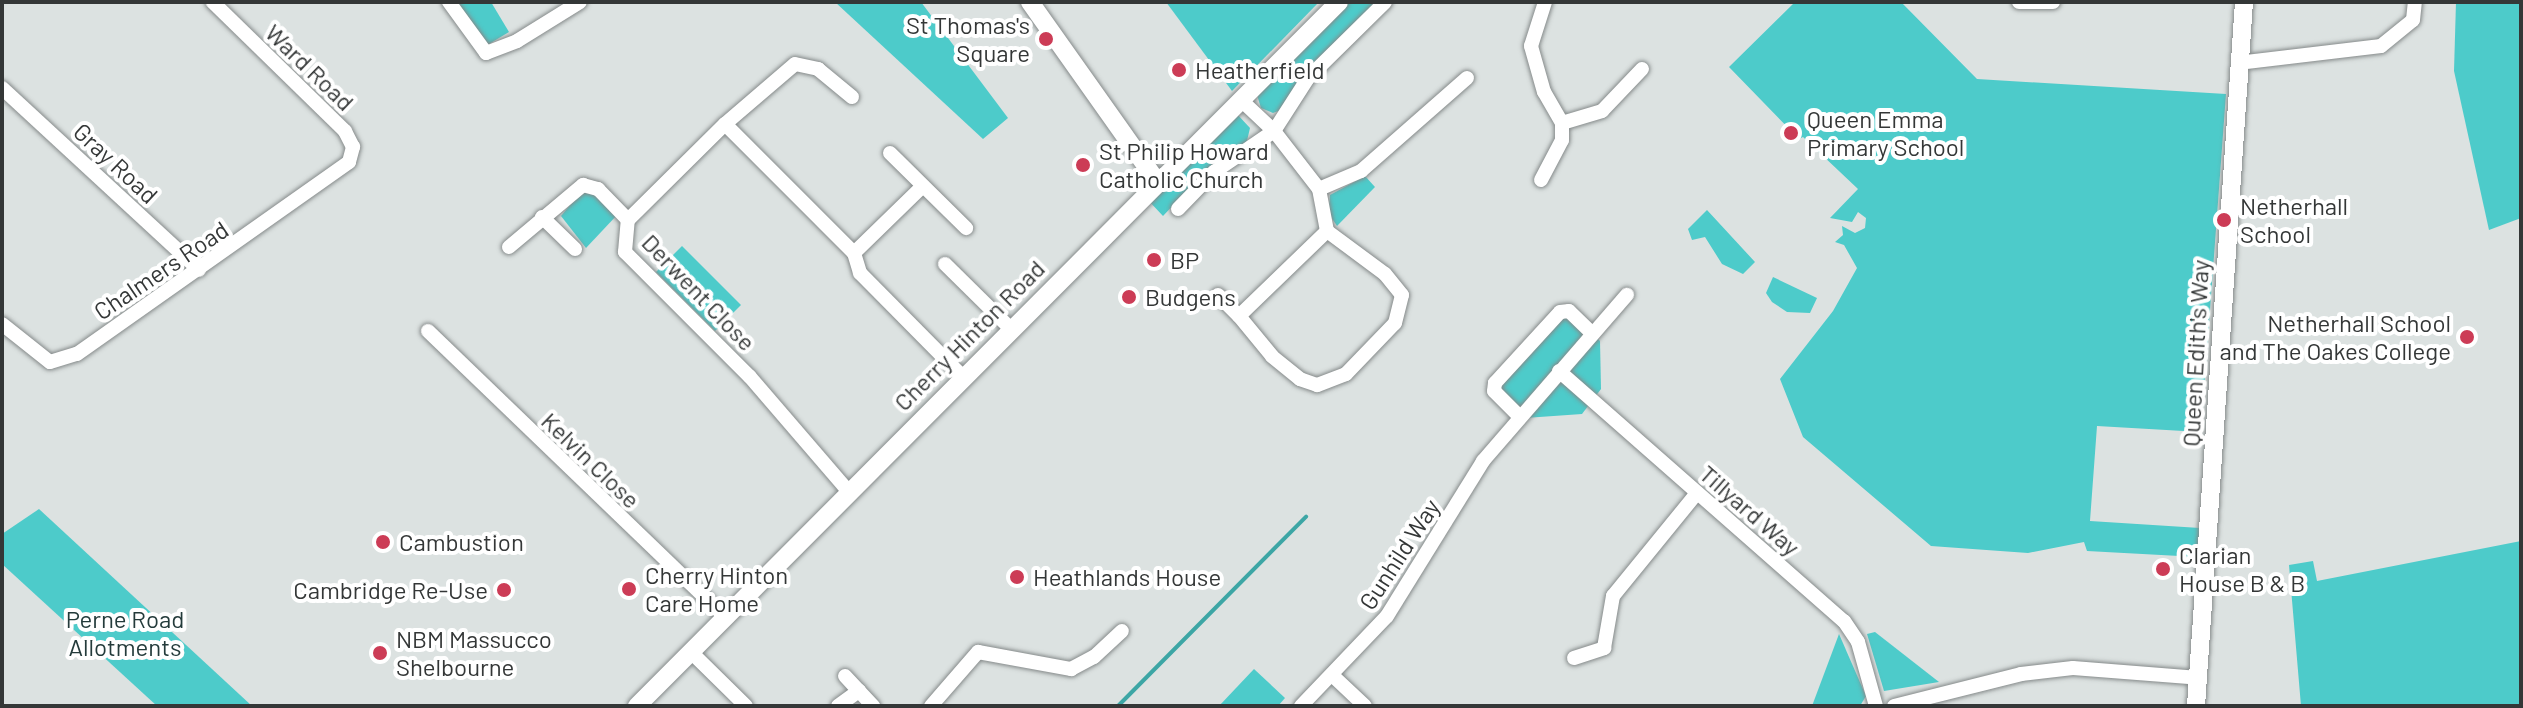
<!DOCTYPE html>
<html>
<head>
<meta charset="utf-8">
<style>
  body { margin:0 }
  #map { position:relative; width:2523px; height:708px; overflow:hidden; background:#dce2e1; font-family:Barlow,sans-serif }
  div>[style] { position:absolute }
  [style*='--x'] { left:calc(var(--x)*1px); top:calc(var(--y)*1px); width:calc(var(--w)*1px); rotate:calc(var(--a)*1deg) }
  .green>* { inset:0; background:#4dcbca }
  .stream>* { height:4px; margin:-2px; padding:0 2px; transform-origin:2px; border-radius:2px; background:#3da6a5 }
  .roads { filter:drop-shadow(0 0 2px #858a8a) drop-shadow(0 0 2px #858a8a) }
  .street>* { height:14px; margin:-7px; padding:0 7px; transform-origin:7px; border-radius:7px; background:#fff }
  .secondary>* { height:18px; margin:-9px; padding:0 9px; transform-origin:9px; border-radius:9px; background:#fff }
  .dots>* { width:22px; height:22px; translate:-50% -50%; box-sizing:border-box; border:4px solid #fff; border-radius:50% }
  span { translate:-50% -50%; white-space:nowrap; text-align:center; line-height:1.15; -webkit-text-stroke:8px #fff; paint-order:stroke }
  .poi-label { font-size:24px; color:#343737 }
  .right { translate:-100% -50%; text-align:right }
  .left { translate:0 -50%; text-align:left }
  .street-label { font-size:24px; color:#343737 }
  .park-label { font-size:24px; color:#243b3b }
  .frame { position:absolute; inset:0; border:4px solid #343737; pointer-events:none }
</style>
</head>
<body>
<div id="map">
  <div class="green">
    <i style="clip-path:polygon(456px 2px,491px 2px,509px 32px,484px 47px)"></i>
    <i style="clip-path:polygon(835px 2px,921px 2px,1008px 118px,983px 139px)"></i>
    <i style="clip-path:polygon(1166px 2px,1319px 2px,1232px 91px)"></i>
    <i style="clip-path:polygon(1348px 2px,1384px 2px,1286px 108px,1273px 113px,1261px 108px,1257px 95px)"></i>
    <i style="clip-path:polygon(1795px 2px,1901px 2px,1977px 79px,2226px 94px,2201px 432px,2097px 426px,2090px 521px,2200px 528px,2198px 557px,2087px 551px,2084px 542px,2028px 553px,1931px 546px,1803px 437px,1780px 379px,1833px 311px,1857px 268px,1844px 245px,1835px 242px,1843px 235px,1842px 226px,1855px 233px,1865px 228px,1866px 218px,1858px 212px,1852px 222px,1830px 218px,1858px 189px,1803px 137px,1799px 139px,1729px 67px)"></i>
    <i style="clip-path:polygon(2456px 2px,2521px 2px,2521px 218px,2489px 230px,2454px 71px)"></i>
    <i style="clip-path:polygon(1236px 113px,1250px 128px,1246px 145px,1215px 161px,1163px 216px,1147px 199px)"></i>
    <i style="clip-path:polygon(1365px 176px,1375px 187px,1337px 226px,1329px 214px,1330px 195px)"></i>
    <i style="clip-path:polygon(592px 190px,618px 214px,586px 248px,561px 216px,581px 192px)"></i>
    <i style="clip-path:polygon(1707px 210px,1755px 262px,1743px 274px,1722px 264px,1705px 237px,1692px 240px,1688px 229px)"></i>
    <i style="clip-path:polygon(682px 246px,741px 305px,715px 331px,656px 272px)"></i>
    <i style="clip-path:polygon(1773px 277px,1817px 298px,1810px 313px,1787px 312px,1772px 302px,1766px 293px)"></i>
    <i style="clip-path:polygon(1569px 311px,1600px 341px,1601px 389px,1582px 414px,1525px 418px,1496px 382px)"></i>
    <i style="clip-path:polygon(39px 509px,252px 706px,157px 706px,2px 564px,2px 534px)"></i>
    <i style="clip-path:polygon(2521px 541px,2521px 706px,2301px 706px,2289px 565px,2313px 561px,2317px 581px)"></i>
    <i style="clip-path:polygon(1875px 632px,1939px 682px,1884px 691px,1867px 634px)"></i>
    <i style="clip-path:polygon(1839px 634px,1866px 696px,1860px 706px,1812px 706px)"></i>
    <i style="clip-path:polygon(1254px 669px,1285px 698px,1278px 706px,1219px 706px)"></i>
  </div>
  <div class="stream">
    <i style="--x:1118;--y:706;--w:267;--a:-45.2"></i>
  </div>
  <div class="roads">
    <div class="street">
      <i style="--x:449;--y:2;--w:63;--a:54"></i>
      <i style="--x:486;--y:53;--w:33;--a:-21"></i>
      <i style="--x:517;--y:41;--w:74;--a:-31.8"></i>
      <i style="--x:2019;--y:2;--w:34;--a:0"></i>
      <i style="--x:2238;--y:63;--w:144;--a:-6.8"></i>
      <i style="--x:2381;--y:46;--w:41;--a:-39.1"></i>
      <i style="--x:2413;--y:20;--w:18;--a:-84"></i>
      <i style="--x:2;--y:88;--w:268;--a:42.7"></i>
      <i style="--x:1241;--y:100;--w:45;--a:43.2"></i>
      <i style="--x:1274;--y:131;--w:73;--a:52.2"></i>
      <i style="--x:1319;--y:189;--w:43;--a:79.2"></i>
      <i style="--x:1327;--y:231;--w:72;--a:36.6"></i>
      <i style="--x:1385;--y:274;--w:27;--a:51"></i>
      <i style="--x:1402;--y:295;--w:29;--a:104"></i>
      <i style="--x:1395;--y:323;--w:71;--a:133.9"></i>
      <i style="--x:1346;--y:374;--w:31;--a:159"></i>
      <i style="--x:1317;--y:385;--w:18;--a:-161"></i>
      <i style="--x:1300;--y:379;--w:36;--a:-141"></i>
      <i style="--x:1272;--y:356;--w:52;--a:-129.5"></i>
      <i style="--x:1239;--y:316;--w:122;--a:-44"></i>
      <i style="--x:1562;--y:123;--w:42;--a:-16.7"></i>
      <i style="--x:1602;--y:111;--w:58;--a:-46.4"></i>
      <i style="--x:725;--y:124;--w:92;--a:-40.6"></i>
      <i style="--x:795;--y:64;--w:24;--a:12"></i>
      <i style="--x:818;--y:69;--w:44;--a:39.5"></i>
      <i style="--x:890;--y:153;--w:107;--a:44.6"></i>
      <i style="--x:1541;--y:180;--w:45;--a:-62.3"></i>
      <i style="--x:1562;--y:140;--w:17;--a:-90"></i>
      <i style="--x:1562;--y:123;--w:36;--a:-120"></i>
      <i style="--x:1544;--y:92;--w:48;--a:-105.8"></i>
      <i style="--x:1531;--y:46;--w:46;--a:-72.3"></i>
      <i style="--x:1319;--y:189;--w:46;--a:-23.2"></i>
      <i style="--x:1361;--y:171;--w:141;--a:-41.3"></i>
      <i style="--x:1178;--y:209;--w:52;--a:-45.8"></i>
      <i style="--x:1214;--y:172;--w:73;--a:-34.3"></i>
      <i style="--x:1274;--y:131;--w:63;--a:-57.3"></i>
      <i style="--x:1308;--y:78;--w:108;--a:-44.6"></i>
      <i style="--x:542;--y:217;--w:46;--a:44.1"></i>
      <i style="--x:509;--y:247;--w:97;--a:-40"></i>
      <i style="--x:583;--y:185;--w:16;--a:15"></i>
      <i style="--x:598;--y:189;--w:43;--a:45.9"></i>
      <i style="--x:854;--y:253;--w:96;--a:-44.2"></i>
      <i style="--x:945;--y:264;--w:91;--a:44.6"></i>
      <i style="--x:1218;--y:295;--w:30;--a:45"></i>
      <i style="--x:2;--y:324;--w:61;--a:38.4"></i>
      <i style="--x:50;--y:362;--w:28;--a:-17"></i>
      <i style="--x:77;--y:354;--w:333;--a:-35.2"></i>
      <i style="--x:349;--y:162;--w:16;--a:-75"></i>
      <i style="--x:353;--y:147;--w:18;--a:-117"></i>
      <i style="--x:345;--y:131;--w:185;--a:-135.7"></i>
      <i style="--x:428;--y:331;--w:412;--a:43.9"></i>
      <i style="--x:1559;--y:371;--w:379;--a:41.3"></i>
      <i style="--x:1844;--y:621;--w:25;--a:56"></i>
      <i style="--x:1858;--y:642;--w:66;--a:74.3"></i>
      <i style="--x:1519;--y:416;--w:35;--a:-135"></i>
      <i style="--x:1494;--y:391;--w:8;--a:-83"></i>
      <i style="--x:1495;--y:383;--w:96;--a:-47.5"></i>
      <i style="--x:1560;--y:312;--w:9;--a:-6"></i>
      <i style="--x:1569;--y:311;--w:33;--a:44"></i>
      <i style="--x:849;--y:492;--w:152;--a:-130.7"></i>
      <i style="--x:750;--y:377;--w:177;--a:-135"></i>
      <i style="--x:625;--y:252;--w:32;--a:-85"></i>
      <i style="--x:628;--y:220;--w:136;--a:-44.7"></i>
      <i style="--x:725;--y:124;--w:182;--a:45"></i>
      <i style="--x:854;--y:253;--w:21;--a:73"></i>
      <i style="--x:860;--y:273;--w:145;--a:45.3"></i>
      <i style="--x:691;--y:652;--w:77;--a:44.5"></i>
      <i style="--x:1574;--y:658;--w:32;--a:-18"></i>
      <i style="--x:1604;--y:648;--w:53;--a:-80.2"></i>
      <i style="--x:1613;--y:596;--w:133;--a:-50.8"></i>
      <i style="--x:1332;--y:675;--w:45;--a:43.2"></i>
      <i style="--x:845;--y:676;--w:21;--a:47"></i>
      <i style="--x:838;--y:706;--w:26;--a:-36"></i>
      <i style="--x:859;--y:691;--w:21;--a:47"></i>
      <i style="--x:931;--y:706;--w:72;--a:-49"></i>
      <i style="--x:978;--y:652;--w:95;--a:10.4"></i>
      <i style="--x:1071;--y:669;--w:26;--a:-28"></i>
      <i style="--x:1094;--y:657;--w:38;--a:-43"></i>
      <i style="--x:1301;--y:706;--w:124;--a:-46.3"></i>
      <i style="--x:1387;--y:616;--w:182;--a:-58.2"></i>
      <i style="--x:1483;--y:461;--w:220;--a:-49.1"></i>
      <i style="--x:1894;--y:706;--w:131;--a:-14.1"></i>
      <i style="--x:2021;--y:674;--w:52;--a:-6.6"></i>
      <i style="--x:2073;--y:668;--w:126;--a:4.5"></i>
    </div>
    <div class="secondary">
      <i style="--x:1030;--y:2;--w:218;--a:54.7"></i>
      <i style="--x:637;--y:706;--w:994;--a:-45.08"></i>
      <i style="--x:2196;--y:706;--w:706;--a:-86.1"></i>
    </div>
  </div>
  <div class="dots">
    <i style="left:1046px;top:39px;background:#cc3c56"></i>
    <i style="left:1179px;top:70px;background:#cc3c56"></i>
    <i style="left:1791px;top:133px;background:#cc3c56"></i>
    <i style="left:1083px;top:165px;background:#cc3c56"></i>
    <i style="left:2224px;top:220px;background:#cc3c56"></i>
    <i style="left:1154px;top:260px;background:#cc3c56"></i>
    <i style="left:1129px;top:297px;background:#cc3c56"></i>
    <i style="left:2467px;top:337px;background:#cc3c56"></i>
    <i style="left:383px;top:542px;background:#cc3c56"></i>
    <i style="left:2163px;top:569px;background:#cc3c56"></i>
    <i style="left:1017px;top:577px;background:#cc3c56"></i>
    <i style="left:629px;top:589px;background:#cc3c56"></i>
    <i style="left:504px;top:590px;background:#cc3c56"></i>
    <i style="left:380px;top:653px;background:#cc3c56"></i>
  </div>
  <div class="poi-label">
    <span class="right" style="left:1030px;top:39px">St Thomas's<br>Square</span>
    <span class="left" style="left:1195px;top:70px">Heatherfield</span>
    <span class="left" style="left:1807px;top:133px">Queen Emma<br>Primary School</span>
    <span class="left" style="left:1099px;top:165px">St Philip Howard<br>Catholic Church</span>
    <span class="left" style="left:2240px;top:220px">Netherhall<br>School</span>
    <span class="left" style="left:1170px;top:260px">BP</span>
    <span class="left" style="left:1145px;top:297px">Budgens</span>
    <span class="right" style="left:2451px;top:337px">Netherhall School<br>and The Oakes College</span>
    <span class="left" style="left:399px;top:542px">Cambustion</span>
    <span class="left" style="left:2179px;top:569px">Clarian<br>House B &amp; B</span>
    <span class="left" style="left:645px;top:589px">Cherry Hinton<br>Care Home</span>
    <span class="left" style="left:1033px;top:577px">Heathlands House</span>
    <span class="right" style="left:488px;top:590px">Cambridge Re-Use</span>
    <span class="left" style="left:396px;top:653px">NBM Massucco<br>Shelbourne</span>
  </div>
  <div class="street-label">
    <span style="left:310px;top:67px;rotate:44deg">Ward Road</span>
    <span style="left:116px;top:163px;rotate:43deg">Gray Road</span>
    <span style="left:161px;top:270px;rotate:-34deg">Chalmers Road</span>
    <span style="left:699px;top:292px;rotate:46deg">Derwent Close</span>
    <span style="left:969px;top:335px;rotate:-45deg">Cherry Hinton Road</span>
    <span style="left:2195px;top:353px;rotate:-87deg">Queen Edith's Way</span>
    <span style="left:591px;top:460px;rotate:44deg">Kelvin Close</span>
    <span style="left:1750px;top:510px;rotate:41deg">Tillyard Way</span>
    <span style="left:1399px;top:554px;rotate:-57deg">Gunhild Way</span>
  </div>
  <div class="park-label">
    <span style="left:125px;top:633px">Perne Road<br>Allotments</span>
  </div>
  <div class="frame"></div>
</div>
</body>
</html>
